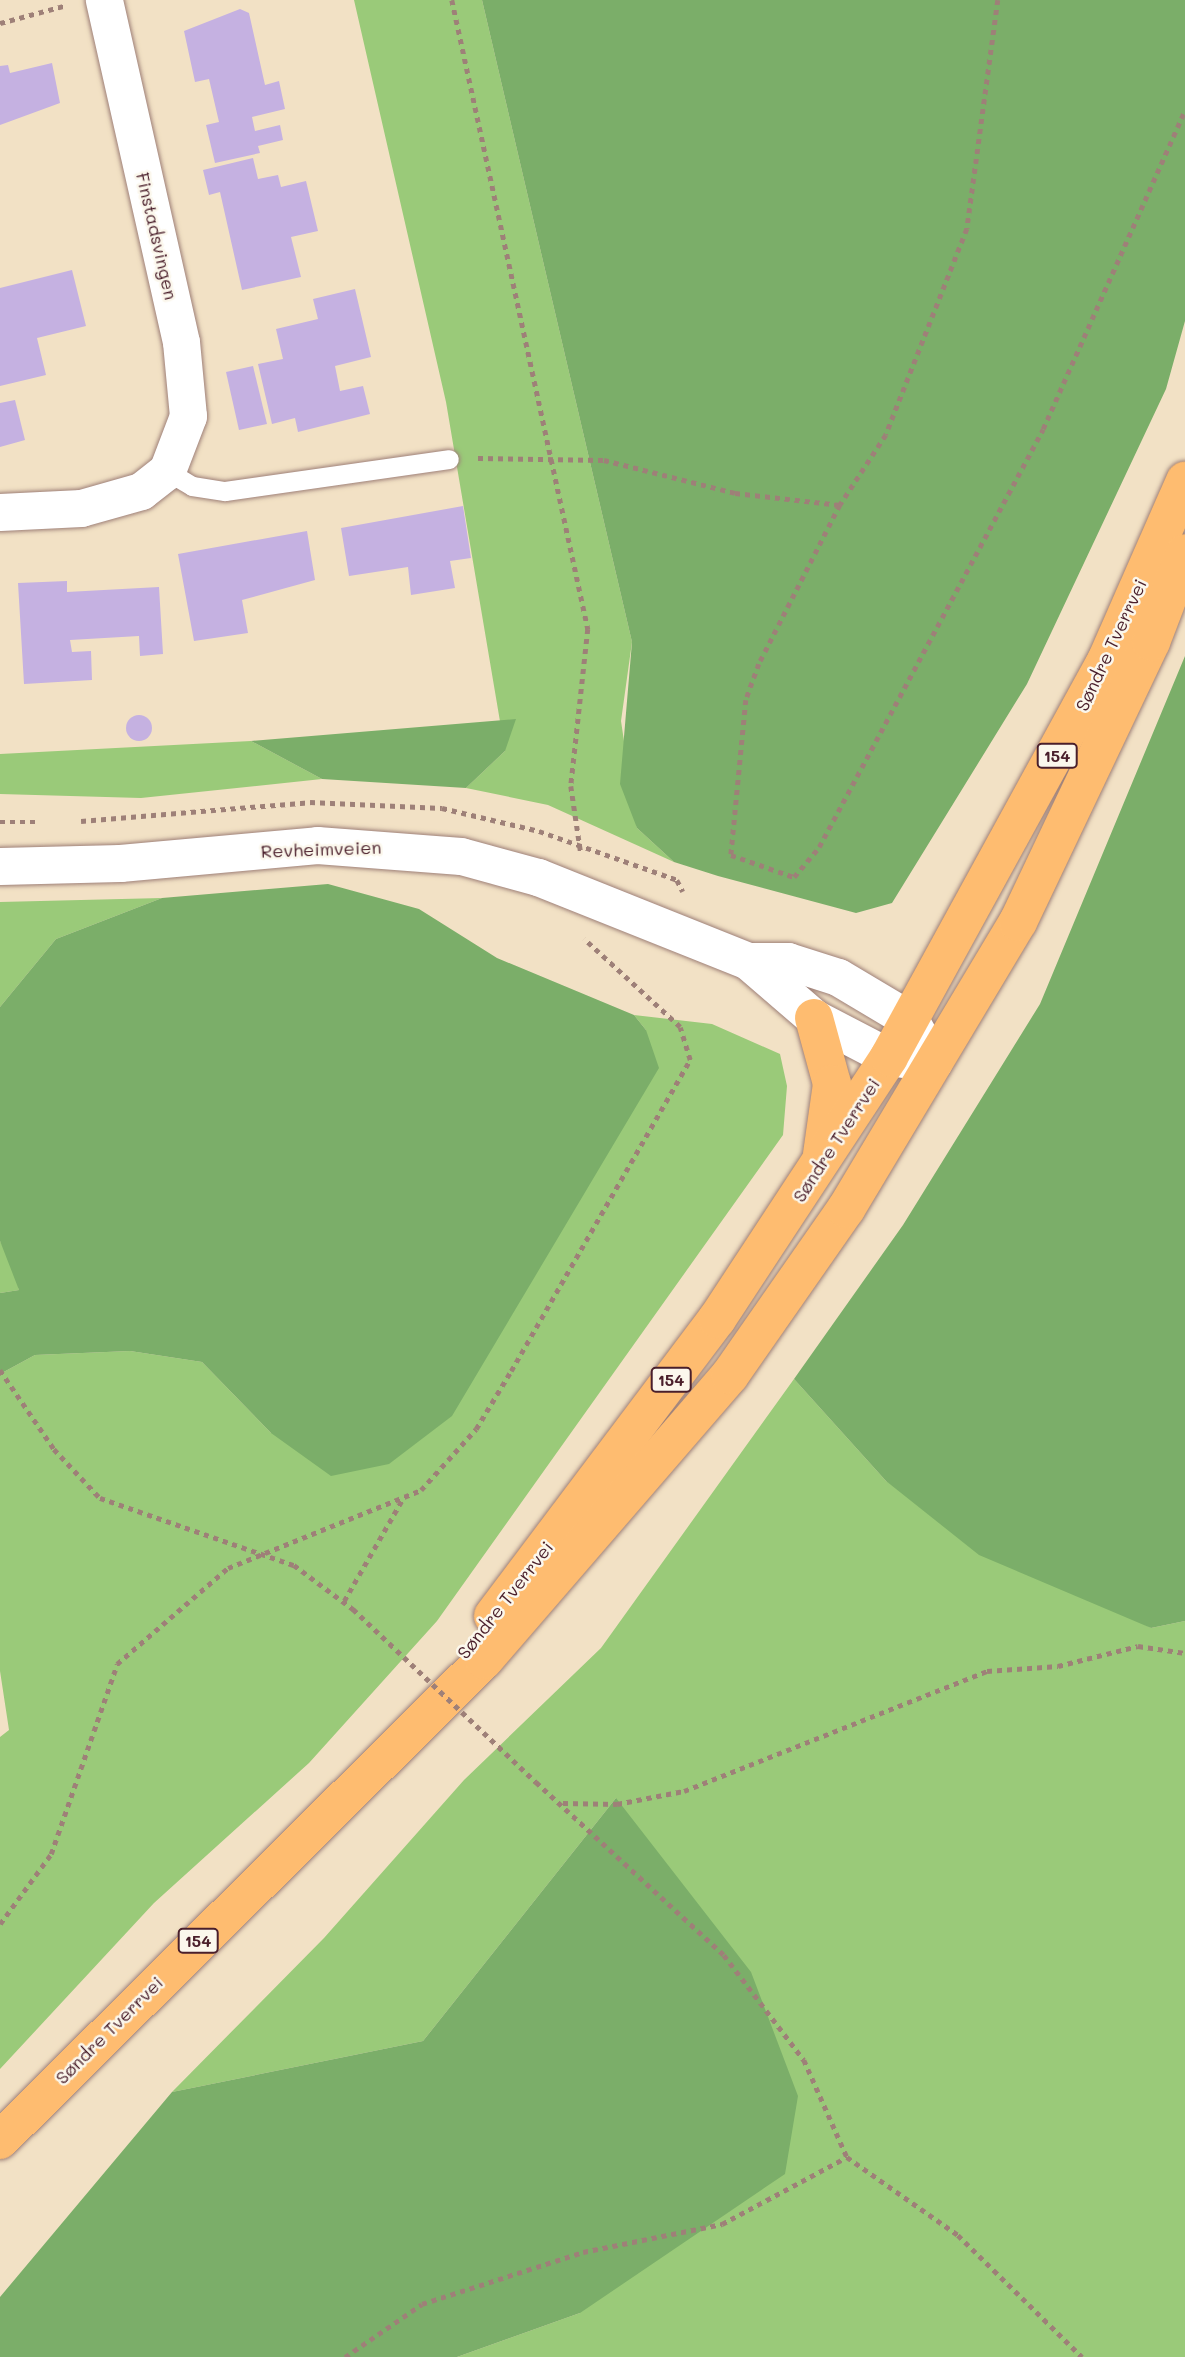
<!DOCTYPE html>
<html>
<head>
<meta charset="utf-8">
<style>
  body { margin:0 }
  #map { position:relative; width:1185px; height:2357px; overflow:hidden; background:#f2e1c5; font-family:Mali,sans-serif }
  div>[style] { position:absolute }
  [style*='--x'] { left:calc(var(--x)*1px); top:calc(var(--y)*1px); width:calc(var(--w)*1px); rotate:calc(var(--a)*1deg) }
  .green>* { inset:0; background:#9aca79 }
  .forest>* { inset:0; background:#7bae69 }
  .building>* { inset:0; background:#c5b1e1 }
  .round { border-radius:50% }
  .path>* { height:4.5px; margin-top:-2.25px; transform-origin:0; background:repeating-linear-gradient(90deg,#9e8078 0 5px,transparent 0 10px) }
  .roads { filter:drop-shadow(0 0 2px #9e8078) drop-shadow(0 0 2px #9e8078) }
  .service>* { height:19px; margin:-9.5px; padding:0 9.5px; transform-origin:9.5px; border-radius:9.5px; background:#fff }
  .minor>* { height:37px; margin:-18.5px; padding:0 18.5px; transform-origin:18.5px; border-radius:18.5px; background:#fff }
  .primary>* { height:38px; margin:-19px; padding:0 19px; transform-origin:19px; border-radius:19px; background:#febc70 }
  .path-bridge>* { height:4.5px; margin-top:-2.25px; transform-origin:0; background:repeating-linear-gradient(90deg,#9e8078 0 5px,transparent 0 10px) }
  span { translate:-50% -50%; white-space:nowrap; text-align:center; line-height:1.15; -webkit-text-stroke:5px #fbf7ec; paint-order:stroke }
  .shield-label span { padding:2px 5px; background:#fbf7ec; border:2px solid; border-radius:5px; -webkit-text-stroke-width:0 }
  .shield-label { font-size:16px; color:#4a1f2b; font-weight:700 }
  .street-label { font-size:18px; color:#4a1f2b }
</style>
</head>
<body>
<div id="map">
  <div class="green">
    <i style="clip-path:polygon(354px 0,482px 0,632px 642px,621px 721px,637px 828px,674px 862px,548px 805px,466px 788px,505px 751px,446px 402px)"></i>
    <i style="clip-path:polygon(251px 741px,322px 779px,141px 798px,0 794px,0 754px)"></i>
    <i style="clip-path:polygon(162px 898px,56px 939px,0 1007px,0 902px)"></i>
    <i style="clip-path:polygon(634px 1015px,712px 1024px,780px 1054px,787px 1086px,783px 1135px,437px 1621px,309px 1763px,154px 1903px,0 2069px,0 1737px,9px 1730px,0 1671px,0 1374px,35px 1355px,130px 1351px,202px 1362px,271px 1433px,646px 1030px)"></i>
    <i style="clip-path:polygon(0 1241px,14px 1266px,19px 1290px,0 1293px)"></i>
    <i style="clip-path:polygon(794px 1379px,886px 1481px,1151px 1628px,1185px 1621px,1185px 2357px,457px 2357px,580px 2313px,616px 1798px,423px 2041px,172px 2092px,324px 1938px,464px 1780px,601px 1648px)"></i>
  </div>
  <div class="forest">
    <i style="clip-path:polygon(482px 0,1185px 0,1185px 321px,1166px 389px,1027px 684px,892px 903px,856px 913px,718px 876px,674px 862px,637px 828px,620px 784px,632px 642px)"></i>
    <i style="clip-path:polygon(1185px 656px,1185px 1621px,1151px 1628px,979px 1555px,886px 1481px,794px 1379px,903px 1225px,1040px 1004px)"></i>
    <i style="clip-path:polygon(516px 719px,505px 751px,466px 788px,322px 779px,251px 741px)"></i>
    <i style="clip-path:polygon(328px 884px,419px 909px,497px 958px,634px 1015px,646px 1030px,659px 1068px,452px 1416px,389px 1464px,331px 1476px,271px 1433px,202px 1362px,130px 1351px,35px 1355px,0 1374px,0 1293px,19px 1290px,0 1241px,0 1007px,56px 939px,162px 898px)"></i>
    <i style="clip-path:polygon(616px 1798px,751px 1972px,798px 2096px,785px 2174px,580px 2313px,457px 2357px,0 2357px,0 2297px,172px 2092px,423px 2041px)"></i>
  </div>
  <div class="building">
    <i style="clip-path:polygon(240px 9px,249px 13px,265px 85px,279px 81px,285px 109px,252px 117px,255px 131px,280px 125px,283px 140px,258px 146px,260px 153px,215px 163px,206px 125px,219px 122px,209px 79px,195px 82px,184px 31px)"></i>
    <i style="clip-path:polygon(52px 63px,60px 103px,0 125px,0 66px,8px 65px,10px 73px)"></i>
    <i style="clip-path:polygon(253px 158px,258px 179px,278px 175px,281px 187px,306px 181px,318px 231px,291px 237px,301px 277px,242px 290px,220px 192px,209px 195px,203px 170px)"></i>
    <i style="clip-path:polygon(72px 270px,86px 326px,37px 338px,46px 375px,0 386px,0 288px)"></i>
    <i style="clip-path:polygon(355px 289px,371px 357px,335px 366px,340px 391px,363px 386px,370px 414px,298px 432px,295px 418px,272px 424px,258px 364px,283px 359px,276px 329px,318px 319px,313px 299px)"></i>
    <i style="clip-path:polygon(253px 366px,267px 424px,239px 430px,226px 372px)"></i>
    <i style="clip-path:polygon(15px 400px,25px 440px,0 447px,0 403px)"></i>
    <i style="clip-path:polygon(463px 506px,471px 558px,450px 561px,455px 588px,411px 595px,408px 567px,349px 576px,341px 528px)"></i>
    <i style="clip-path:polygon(307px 531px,315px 580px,242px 600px,248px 633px,194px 641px,178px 554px)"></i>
    <i style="clip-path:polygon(67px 581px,67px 592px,159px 587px,163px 654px,140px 656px,139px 636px,70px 640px,72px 652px,91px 651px,92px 680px,24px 684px,18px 583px)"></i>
    <i class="round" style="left:126px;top:715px;width:26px;height:26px"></i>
  </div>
  <div class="path">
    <i style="--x:452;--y:0;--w:644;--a:77.8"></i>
    <i style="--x:588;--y:629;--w:158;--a:96.2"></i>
    <i style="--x:571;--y:786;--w:69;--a:81.6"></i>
    <i style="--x:998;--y:0;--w:231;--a:97.7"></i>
    <i style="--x:967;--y:229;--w:221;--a:111.5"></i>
    <i style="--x:886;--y:435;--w:84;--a:123.3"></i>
    <i style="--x:840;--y:505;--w:178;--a:117"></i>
    <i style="--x:759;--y:664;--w:38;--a:110"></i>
    <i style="--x:746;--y:700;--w:156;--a:95.5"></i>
    <i style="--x:731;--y:855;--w:67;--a:19.2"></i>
    <i style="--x:794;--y:877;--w:39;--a:-50"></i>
    <i style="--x:819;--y:847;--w:474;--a:-61.8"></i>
    <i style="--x:1043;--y:429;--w:349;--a:-66"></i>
    <i style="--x:0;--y:23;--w:69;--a:-15"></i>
    <i style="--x:478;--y:458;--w:126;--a:0.9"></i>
    <i style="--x:604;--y:460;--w:135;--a:14.1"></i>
    <i style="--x:735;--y:493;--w:106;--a:6.5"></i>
    <i style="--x:81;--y:821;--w:230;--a:-4.7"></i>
    <i style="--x:310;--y:802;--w:132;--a:2.6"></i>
    <i style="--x:442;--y:808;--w:100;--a:13.3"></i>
    <i style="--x:539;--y:831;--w:146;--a:19.5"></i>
    <i style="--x:677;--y:880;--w:13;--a:63"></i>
    <i style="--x:0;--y:822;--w:38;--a:0"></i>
    <i style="--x:0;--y:1370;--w:96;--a:55.6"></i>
    <i style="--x:54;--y:1449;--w:67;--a:46.8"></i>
    <i style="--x:100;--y:1498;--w:205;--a:19.1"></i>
    <i style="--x:294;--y:1565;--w:74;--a:36.7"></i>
    <i style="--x:344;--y:1601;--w:116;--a:-60.1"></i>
    <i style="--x:536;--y:1782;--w:255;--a:42.6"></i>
    <i style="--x:724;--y:1955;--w:132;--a:52.7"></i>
    <i style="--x:804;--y:2060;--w:106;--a:66.1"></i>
    <i style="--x:847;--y:2157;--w:136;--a:35.1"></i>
    <i style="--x:958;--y:2235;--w:174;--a:44.5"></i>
    <i style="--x:563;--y:1803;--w:54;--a:1.1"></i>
    <i style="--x:617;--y:1804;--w:68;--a:-11"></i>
    <i style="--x:684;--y:1791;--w:326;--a:-21.6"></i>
    <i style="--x:987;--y:1671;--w:71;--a:-4"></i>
    <i style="--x:1058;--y:1666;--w:82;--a:-14"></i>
    <i style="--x:1138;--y:1646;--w:48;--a:8.5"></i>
    <i style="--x:0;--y:1924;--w:87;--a:-53.9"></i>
    <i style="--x:51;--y:1854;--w:201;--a:-70.8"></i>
    <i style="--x:117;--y:1664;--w:147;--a:-40.9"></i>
    <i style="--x:228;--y:1568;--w:208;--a:-22"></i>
    <i style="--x:421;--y:1490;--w:82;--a:-48"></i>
    <i style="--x:476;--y:1429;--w:68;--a:-58.9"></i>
    <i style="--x:511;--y:1371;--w:359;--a:-60.1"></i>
    <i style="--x:690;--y:1060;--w:34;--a:-107"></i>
    <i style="--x:680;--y:1027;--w:130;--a:-137.5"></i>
    <i style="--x:345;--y:2357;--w:93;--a:-34.5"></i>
    <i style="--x:422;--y:2304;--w:169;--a:-17.9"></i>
    <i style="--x:583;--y:2252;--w:142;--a:-11.4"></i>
    <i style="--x:722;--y:2224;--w:142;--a:-28.2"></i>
  </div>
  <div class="roads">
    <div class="service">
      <i style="--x:167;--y:471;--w:29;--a:31"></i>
      <i style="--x:192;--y:486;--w:33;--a:9"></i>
      <i style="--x:225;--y:491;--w:226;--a:-8.1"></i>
    </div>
    <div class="minor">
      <i style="--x:0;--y:512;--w:81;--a:-2.8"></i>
      <i style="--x:81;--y:508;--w:62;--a:-15.8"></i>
      <i style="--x:141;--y:491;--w:33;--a:-38"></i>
      <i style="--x:167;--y:471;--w:59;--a:-69.1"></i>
      <i style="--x:188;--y:416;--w:74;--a:-95.4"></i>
      <i style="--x:181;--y:342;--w:351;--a:-102.7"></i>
      <i style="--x:0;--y:866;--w:120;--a:-1.4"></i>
      <i style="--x:120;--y:863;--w:198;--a:-5.2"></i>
      <i style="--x:317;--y:845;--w:144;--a:4.4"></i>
      <i style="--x:461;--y:856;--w:80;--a:15.3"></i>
      <i style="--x:538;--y:877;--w:226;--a:21.8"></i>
      <i style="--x:748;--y:961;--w:40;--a:0"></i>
      <i style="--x:788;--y:961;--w:52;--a:17.7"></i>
      <i style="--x:838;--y:977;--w:84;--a:30.8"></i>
      <i style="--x:910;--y:1020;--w:48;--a:60.3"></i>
      <i style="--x:748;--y:961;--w:87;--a:40.8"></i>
      <i style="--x:814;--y:1018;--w:85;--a:27.5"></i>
      <i style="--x:889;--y:1057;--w:30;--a:8"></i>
    </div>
    <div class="primary">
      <i style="--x:814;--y:1018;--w:68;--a:74.7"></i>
      <i style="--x:832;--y:1084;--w:71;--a:98.1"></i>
      <i style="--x:493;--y:1616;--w:372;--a:-53"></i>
      <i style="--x:717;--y:1319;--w:313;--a:-56.7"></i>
      <i style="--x:889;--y:1057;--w:452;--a:-61.3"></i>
      <i style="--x:1106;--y:661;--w:197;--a:-66.3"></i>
      <i style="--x:0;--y:2140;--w:682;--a:-44.76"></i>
      <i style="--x:484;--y:1660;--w:376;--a:-49.2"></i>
      <i style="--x:730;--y:1375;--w:203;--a:-55.1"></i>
      <i style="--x:846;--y:1209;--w:335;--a:-59.1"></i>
      <i style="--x:1018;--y:922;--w:310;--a:-64.6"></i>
      <i style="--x:1151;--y:642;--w:95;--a:-69.1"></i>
    </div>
  </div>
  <div class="path-bridge">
    <i style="--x:353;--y:1609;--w:252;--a:43.4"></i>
  </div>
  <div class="shield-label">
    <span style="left:1057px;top:756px">154</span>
    <span style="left:671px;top:1380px">154</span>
    <span style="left:198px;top:1941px">154</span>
  </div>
  <div class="street-label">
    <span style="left:157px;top:236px;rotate:77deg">Finstadsvingen</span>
    <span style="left:1111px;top:645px;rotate:-65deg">Søndre Tverrvei</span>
    <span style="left:321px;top:849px;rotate:-2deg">Revheimveien</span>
    <span style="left:836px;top:1140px;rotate:-57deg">Søndre Tverrvei</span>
    <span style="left:505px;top:1600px;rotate:-52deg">Søndre Tverrvei</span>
    <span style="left:109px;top:2030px;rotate:-45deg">Søndre Tverrvei</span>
  </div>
</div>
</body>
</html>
